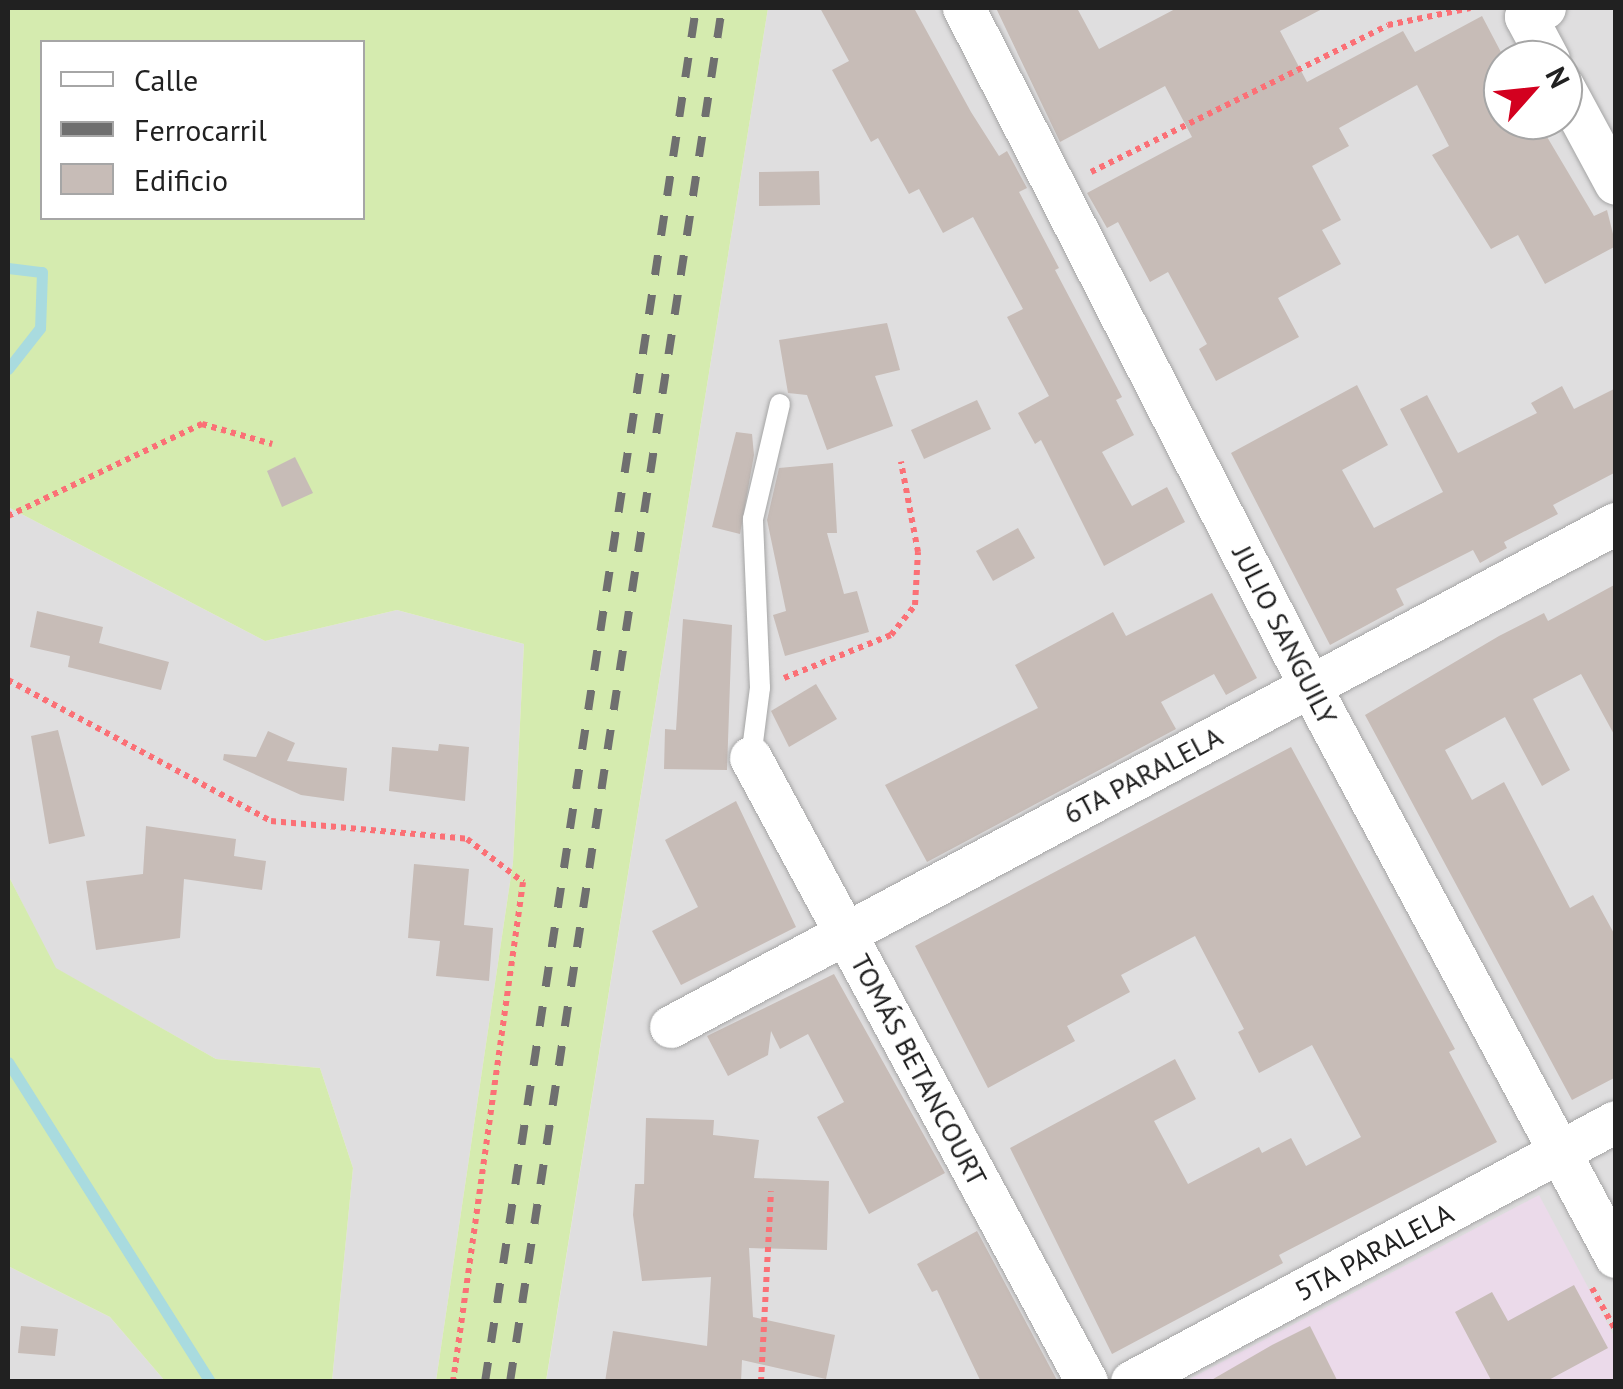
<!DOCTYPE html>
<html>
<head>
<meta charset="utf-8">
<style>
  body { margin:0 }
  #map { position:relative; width:1623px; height:1389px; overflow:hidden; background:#f2ede8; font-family:"PT Sans",sans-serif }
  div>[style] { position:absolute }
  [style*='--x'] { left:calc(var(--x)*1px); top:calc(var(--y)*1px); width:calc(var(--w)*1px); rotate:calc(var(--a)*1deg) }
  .residential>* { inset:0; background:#dfdedf }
  .industrial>* { inset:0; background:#ebdaea }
  .grass>* { inset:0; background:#d5ebaf }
  .stream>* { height:11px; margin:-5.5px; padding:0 5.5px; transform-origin:5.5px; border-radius:5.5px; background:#a9dbdf }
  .building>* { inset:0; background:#c7bcb7 }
  .path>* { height:6px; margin-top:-3px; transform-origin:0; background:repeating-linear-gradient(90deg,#fb7076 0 5px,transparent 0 10px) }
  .roads { filter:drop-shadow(0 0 2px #a5a5a5) drop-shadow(0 0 2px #a5a5a5) }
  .service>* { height:20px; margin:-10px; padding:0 10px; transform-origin:10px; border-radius:10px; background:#fff }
  .minor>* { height:42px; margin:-21px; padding:0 21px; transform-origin:21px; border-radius:21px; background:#fff }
  .rail>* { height:8px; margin-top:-4px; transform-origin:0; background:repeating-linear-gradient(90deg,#6f6f6f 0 20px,transparent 0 40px) }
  span { translate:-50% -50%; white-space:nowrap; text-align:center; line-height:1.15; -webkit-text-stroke:8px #fff; paint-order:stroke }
  .street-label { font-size:28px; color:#212121 }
  .frame { position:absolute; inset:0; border:10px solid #212121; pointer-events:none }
  .legend { position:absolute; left:40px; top:40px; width:325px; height:180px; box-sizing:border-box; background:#fff; border:2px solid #a6a6a6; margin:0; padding:12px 18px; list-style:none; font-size:30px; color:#212121 }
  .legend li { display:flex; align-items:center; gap:20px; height:50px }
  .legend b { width:50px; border:2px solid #a6a6a6 }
  .north { position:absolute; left:1483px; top:40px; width:100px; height:100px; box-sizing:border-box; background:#fff; border:2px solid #a6a6a6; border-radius:50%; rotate:63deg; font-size:28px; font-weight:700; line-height:40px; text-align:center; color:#212121 }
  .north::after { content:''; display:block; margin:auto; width:35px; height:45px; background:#d3001f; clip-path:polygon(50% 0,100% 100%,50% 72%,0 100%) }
</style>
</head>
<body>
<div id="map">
  <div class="residential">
    <i style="clip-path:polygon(evenodd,768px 8px,1615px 8px,1615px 1381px,546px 1382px,768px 8px,1503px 60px,1563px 60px,1563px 120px,1503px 120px,1503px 60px)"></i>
    <i style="clip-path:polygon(8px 507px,265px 641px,397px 610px,524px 644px,513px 862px,436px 1381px,332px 1381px,353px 1168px,320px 1068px,216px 1059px,55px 968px,8px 875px)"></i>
    <i style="clip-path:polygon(8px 1266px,110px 1317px,165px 1381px,8px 1381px)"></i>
  </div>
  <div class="industrial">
    <i style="clip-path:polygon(1539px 1195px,1615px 1338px,1615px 1381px,1184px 1382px)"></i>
  </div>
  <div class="grass">
    <i style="clip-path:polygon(evenodd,8px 8px,768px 8px,546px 1381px,436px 1381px,513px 862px,524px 644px,397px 610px,265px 641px,8px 507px,8px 8px,42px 42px,362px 42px,362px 218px,42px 218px,42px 42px)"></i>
    <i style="clip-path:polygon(8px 875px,56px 968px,216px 1059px,320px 1068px,353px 1168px,332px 1381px,165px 1381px,110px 1317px,8px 1266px)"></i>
  </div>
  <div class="stream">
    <i style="--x:8;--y:268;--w:34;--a:7"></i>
    <i style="--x:42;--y:272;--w:56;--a:92"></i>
    <i style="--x:40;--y:328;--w:52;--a:128"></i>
    <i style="--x:8;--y:1062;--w:378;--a:57.7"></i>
  </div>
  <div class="building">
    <i style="clip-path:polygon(820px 8px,914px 8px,971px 112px,999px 156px,1007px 151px,1027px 188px,1019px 192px,1059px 268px,1055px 270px,1122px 397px,1116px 400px,1134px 435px,1102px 452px,1132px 506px,1167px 487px,1185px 522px,1104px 566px,1041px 440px,1035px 444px,1018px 413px,1049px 396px,1007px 317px,1023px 309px,973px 217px,943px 233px,919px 189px,909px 194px,878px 138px,871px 142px,832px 70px,849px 61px)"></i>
    <i style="clip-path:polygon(996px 8px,1077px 8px,1099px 49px,1177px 8px,1324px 8px,1280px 31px,1307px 82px,1403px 31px,1415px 52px,1482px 16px,1503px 56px,1503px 120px,1537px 120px,1594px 216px,1607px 210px,1616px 246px,1545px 284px,1518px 235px,1491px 249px,1432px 155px,1449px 146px,1417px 85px,1339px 128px,1349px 146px,1312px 166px,1341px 220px,1322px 230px,1341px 264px,1278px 298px,1299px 337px,1216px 381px,1199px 349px,1207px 344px,1168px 272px,1150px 282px,1118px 222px,1107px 228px,1087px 193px,1192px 137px,1165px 86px,1060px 142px)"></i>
    <i style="clip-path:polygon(819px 171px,820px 205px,759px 206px,759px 172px)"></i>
    <i style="clip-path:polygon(887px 323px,900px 370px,875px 376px,893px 426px,827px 450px,807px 395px,788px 393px,779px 340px)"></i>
    <i style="clip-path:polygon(1357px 385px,1388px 445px,1342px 470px,1374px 528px,1443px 492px,1400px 409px,1427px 395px,1458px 453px,1537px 413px,1531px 403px,1562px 386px,1574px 409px,1616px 388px,1616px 472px,1553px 505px,1558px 514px,1504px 542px,1507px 548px,1480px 563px,1473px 550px,1396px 589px,1404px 605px,1330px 645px,1231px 453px)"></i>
    <i style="clip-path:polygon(977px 400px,991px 429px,924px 459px,911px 430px)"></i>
    <i style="clip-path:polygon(736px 432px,752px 434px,754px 455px,740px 534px,712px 527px)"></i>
    <i style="clip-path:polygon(295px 457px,313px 493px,282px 507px,267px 471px)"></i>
    <i style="clip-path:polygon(833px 463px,837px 533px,827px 533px,844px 594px,857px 591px,869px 632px,785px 656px,773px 615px,786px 611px,767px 520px,779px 468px)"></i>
    <i style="clip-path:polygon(1018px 528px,1035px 558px,993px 581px,976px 551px)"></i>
    <i style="clip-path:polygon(1616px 584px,1616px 738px,1581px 674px,1533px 699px,1570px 770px,1542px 786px,1505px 717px,1445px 750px,1472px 800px,1504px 782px,1570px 908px,1593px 895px,1616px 937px,1616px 1077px,1572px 1100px,1365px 715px,1499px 636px,1544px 613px,1548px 621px)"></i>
    <i style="clip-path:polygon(1212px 593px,1257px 678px,1226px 695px,1214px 674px,1161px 702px,1176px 729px,927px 862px,885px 785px,1038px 708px,1015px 665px,1113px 612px,1126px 636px)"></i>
    <i style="clip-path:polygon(37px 611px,103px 627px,99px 643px,169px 662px,161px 690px,68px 667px,70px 656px,30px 647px)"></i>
    <i style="clip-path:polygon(683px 619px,732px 625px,727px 770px,664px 769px,665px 729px,676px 730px)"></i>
    <i style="clip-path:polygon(816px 684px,837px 719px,789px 747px,771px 711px)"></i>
    <i style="clip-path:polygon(58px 730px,85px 836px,49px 844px,31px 736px)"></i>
    <i style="clip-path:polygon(268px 731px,295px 743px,287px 761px,347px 768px,344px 801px,301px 795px,223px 760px,224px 754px,256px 757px)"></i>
    <i style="clip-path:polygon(439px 744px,469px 747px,465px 801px,389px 791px,392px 747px,438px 751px)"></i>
    <i style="clip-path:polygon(1291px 747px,1455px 1049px,1449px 1052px,1497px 1142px,1279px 1255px,1283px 1263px,1112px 1354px,1010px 1148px,1175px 1059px,1196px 1099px,1154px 1121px,1188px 1184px,1259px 1147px,1262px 1153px,1291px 1138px,1306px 1166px,1361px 1137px,1312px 1045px,1259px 1073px,1238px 1032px,1244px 1029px,1195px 936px,1121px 975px,1130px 992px,1067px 1026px,1075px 1041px,988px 1088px,915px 946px)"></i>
    <i style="clip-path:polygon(736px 801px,796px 927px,681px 985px,652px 931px,698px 907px,665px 840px)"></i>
    <i style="clip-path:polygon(146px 826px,236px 839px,234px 856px,266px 861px,262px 890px,184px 879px,180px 938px,96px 950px,86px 881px,143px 874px)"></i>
    <i style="clip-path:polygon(414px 864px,469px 869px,464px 925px,493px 928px,489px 981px,436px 976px,440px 941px,408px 938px)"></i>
    <i style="clip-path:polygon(834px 974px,945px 1173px,869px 1214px,817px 1117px,844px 1102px,808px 1034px,780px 1049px,771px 1031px,768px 1055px,728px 1076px,707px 1036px)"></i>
    <i style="clip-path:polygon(646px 1118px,714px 1120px,713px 1135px,759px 1140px,754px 1178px,829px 1181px,827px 1250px,749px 1248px,753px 1317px,835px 1335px,826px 1379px,742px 1360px,741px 1382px,605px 1382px,613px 1331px,707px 1346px,711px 1277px,642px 1281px,633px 1215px,635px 1184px,644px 1184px)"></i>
    <i style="clip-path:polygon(977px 1231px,1058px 1382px,981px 1382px,937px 1290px,932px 1292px,917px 1264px)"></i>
    <i style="clip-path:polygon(1574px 1285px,1608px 1348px,1545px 1382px,1492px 1382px,1455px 1312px,1492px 1292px,1508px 1321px)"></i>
    <i style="clip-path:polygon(21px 1326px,58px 1329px,55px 1356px,18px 1353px)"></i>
    <i style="clip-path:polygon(1310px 1326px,1338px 1382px,1208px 1382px,1272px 1345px)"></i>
  </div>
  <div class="path">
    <i style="--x:1091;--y:172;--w:331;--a:-26.3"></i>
    <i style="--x:1388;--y:25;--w:84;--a:-11.7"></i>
    <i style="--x:8;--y:516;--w:215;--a:-25.4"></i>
    <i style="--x:202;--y:424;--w:73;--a:15.9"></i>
    <i style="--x:784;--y:678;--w:115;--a:-21.9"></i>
    <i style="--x:891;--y:635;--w:38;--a:-51"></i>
    <i style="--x:915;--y:605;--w:53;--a:-86.8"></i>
    <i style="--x:918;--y:552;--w:92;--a:-100.7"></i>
    <i style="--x:8;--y:680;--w:298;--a:28.2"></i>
    <i style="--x:271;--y:821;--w:197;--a:5.2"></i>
    <i style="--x:467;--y:839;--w:71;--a:37.5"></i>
    <i style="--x:523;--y:882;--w:505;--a:97.97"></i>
    <i style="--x:1592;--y:1288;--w:49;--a:60.8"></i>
    <i style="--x:761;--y:1382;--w:191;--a:-87"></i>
  </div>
  <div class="roads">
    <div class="service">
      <i style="--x:751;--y:758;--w:71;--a:-82.7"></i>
      <i style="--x:760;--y:688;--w:169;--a:-92.4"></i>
      <i style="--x:753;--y:519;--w:118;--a:-76.8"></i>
    </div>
    <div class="minor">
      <i style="--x:964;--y:8;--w:761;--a:62.96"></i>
      <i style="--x:1310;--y:686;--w:648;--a:61.81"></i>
      <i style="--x:1545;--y:8;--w:21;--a:155"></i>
      <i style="--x:1526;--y:17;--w:49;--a:61.9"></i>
      <i style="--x:1563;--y:86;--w:111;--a:61.6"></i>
      <i style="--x:751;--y:758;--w:709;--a:61.7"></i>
      <i style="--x:671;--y:1027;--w:1071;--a:-28.03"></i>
      <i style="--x:1132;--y:1382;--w:549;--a:-28.24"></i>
    </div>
  </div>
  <div class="rail">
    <i style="--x:485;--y:1382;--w:1390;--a:-81.27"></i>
    <i style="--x:510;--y:1382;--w:1390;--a:-81.23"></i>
  </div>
  <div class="street-label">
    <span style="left:1285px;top:635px;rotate:63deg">JULIO SANGUILY</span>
    <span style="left:1143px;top:775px;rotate:-28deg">6TA PARALELA</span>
    <span style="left:919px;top:1070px;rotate:62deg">TOMÁS BETANCOURT</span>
    <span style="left:1374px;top:1252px;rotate:-28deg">5TA PARALELA</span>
  </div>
  <div class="frame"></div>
  <ul class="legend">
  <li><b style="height:12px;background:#fff"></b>Calle</li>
  <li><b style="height:12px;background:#6f6f6f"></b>Ferrocarril</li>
  <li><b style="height:28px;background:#c7bcb7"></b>Edificio</li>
  </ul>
  <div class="north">N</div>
</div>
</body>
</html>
